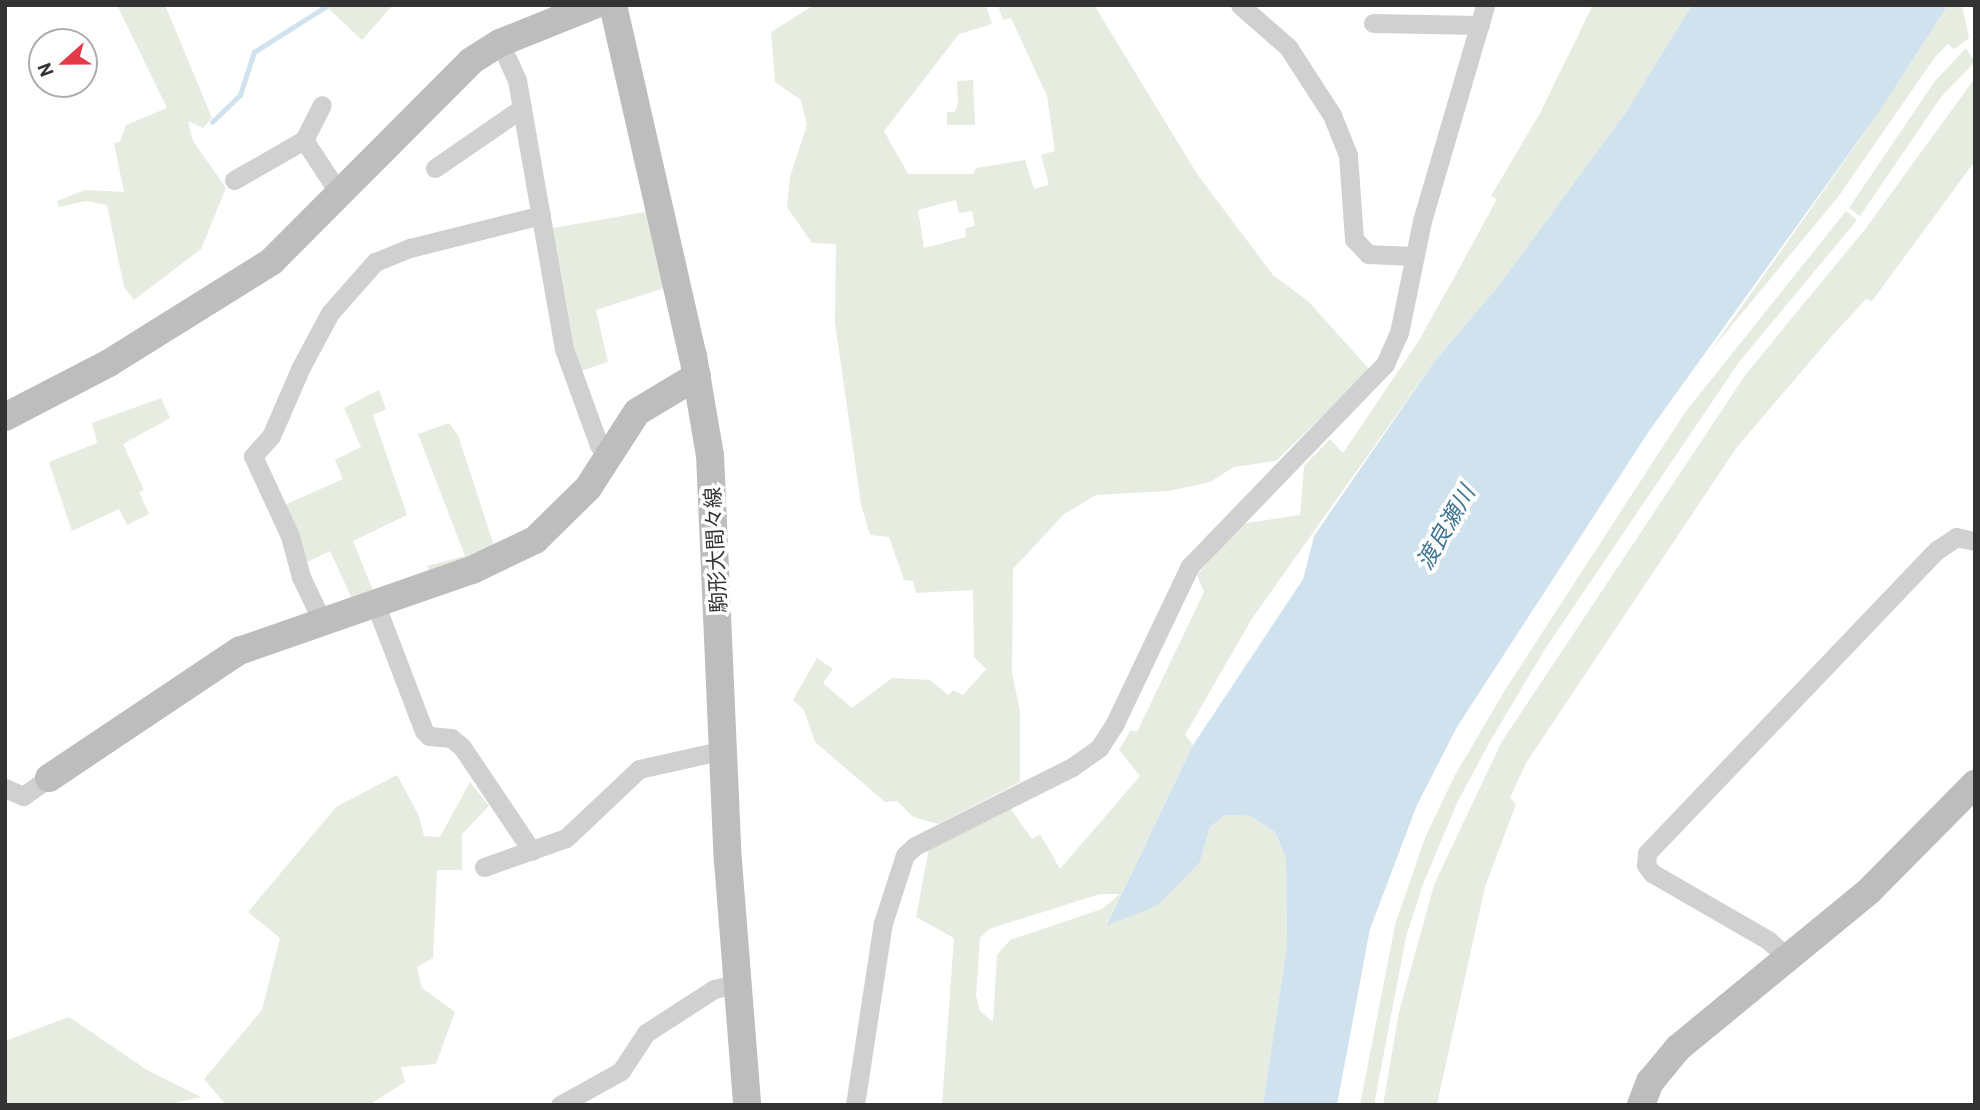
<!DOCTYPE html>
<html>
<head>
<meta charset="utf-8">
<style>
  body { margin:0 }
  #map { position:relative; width:1980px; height:1110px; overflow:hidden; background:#fff; font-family:Barlow,"Noto Sans JP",sans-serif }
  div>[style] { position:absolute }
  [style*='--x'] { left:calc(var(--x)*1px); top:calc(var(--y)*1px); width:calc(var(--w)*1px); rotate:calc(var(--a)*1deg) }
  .green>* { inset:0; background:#e6ecdf }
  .water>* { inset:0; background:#cfe2ee }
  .pier>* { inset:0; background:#fff }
  .stream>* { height:4.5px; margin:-2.25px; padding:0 2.25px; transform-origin:2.25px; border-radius:2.25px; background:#cfe2ee }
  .street>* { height:19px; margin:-9.5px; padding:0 9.5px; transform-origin:9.5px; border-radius:9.5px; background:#d0d0d0 }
  .secondary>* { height:28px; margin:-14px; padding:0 14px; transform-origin:14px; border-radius:14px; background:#bdbdbd }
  span { translate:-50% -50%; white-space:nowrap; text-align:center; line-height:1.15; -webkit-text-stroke:7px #fff; paint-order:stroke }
  .street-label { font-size:21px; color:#333 }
  .water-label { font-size:23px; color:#3f7597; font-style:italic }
  .frame { position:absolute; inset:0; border:7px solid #333; pointer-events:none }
  .north { position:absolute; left:28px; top:28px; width:70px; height:70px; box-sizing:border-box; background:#fff; border:2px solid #adadad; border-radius:50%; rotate:249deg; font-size:19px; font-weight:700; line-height:28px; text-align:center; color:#333 }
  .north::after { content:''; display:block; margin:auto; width:24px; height:32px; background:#e63946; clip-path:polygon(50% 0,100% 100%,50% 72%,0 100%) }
</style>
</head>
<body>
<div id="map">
  <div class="green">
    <i style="clip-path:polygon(117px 5px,165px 5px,212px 118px,203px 128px,188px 121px,193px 141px,226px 188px,201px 249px,134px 300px,124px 287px,107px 205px,86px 201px,59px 207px,57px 201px,85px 190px,124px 192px,114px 143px,120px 142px,126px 125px,167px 108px)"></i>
    <i style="clip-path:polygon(331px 5px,393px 5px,362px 40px,328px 8px)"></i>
    <i style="clip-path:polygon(evenodd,814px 5px,986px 5px,992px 24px,959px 34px,884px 131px,908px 174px,973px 174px,976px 168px,1025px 160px,1034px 189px,1049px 185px,1041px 155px,1055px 151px,1047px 96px,1011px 18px,1003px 20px,998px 5px,1094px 5px,1197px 174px,1273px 275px,1308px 301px,1370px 370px,1276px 461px,1234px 467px,1210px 482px,1169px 491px,1096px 495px,1064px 514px,1013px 569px,1012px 672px,1020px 712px,1020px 782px,938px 824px,913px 817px,897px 801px,885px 802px,815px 742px,804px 710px,793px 700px,817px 658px,833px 669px,823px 683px,852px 708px,892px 678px,930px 680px,948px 695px,953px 690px,963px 695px,986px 669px,974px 657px,973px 590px,916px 593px,913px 581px,904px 580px,889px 537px,870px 535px,861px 504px,835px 323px,836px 244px,812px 243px,787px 207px,790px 177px,807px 125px,801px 100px,775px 82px,771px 32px,814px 5px,956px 200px,959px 213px,972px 211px,975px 226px,965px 228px,966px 237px,924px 248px,918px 210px,956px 200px)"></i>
    <i style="clip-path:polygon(evenodd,1593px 5px,1692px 5px,1626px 112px,1500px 284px,1434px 362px,1251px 620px,1185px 735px,1193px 745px,1106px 925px,1200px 862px,1210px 827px,1225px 815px,1250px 816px,1275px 832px,1286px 859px,1287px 945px,1263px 1105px,942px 1105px,954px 938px,916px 917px,929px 848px,1009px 807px,1032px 839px,1040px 834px,1060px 869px,1140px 776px,1119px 750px,1131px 730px,1137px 732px,1204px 592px,1197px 575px,1241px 524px,1300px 515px,1304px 466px,1330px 439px,1343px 453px,1418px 342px,1459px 269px,1497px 199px,1491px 196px,1539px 115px,1593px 5px,1100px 894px,1120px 894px,1102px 909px,1010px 940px,997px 955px,993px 1022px,980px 1011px,976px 996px,980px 938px,989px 929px,1100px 894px)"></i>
    <i style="clip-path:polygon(1948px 5px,1962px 5px,1969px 38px,1954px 49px,1948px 44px,1935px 57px,1838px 197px,1709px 353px,1879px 112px)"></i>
    <i style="clip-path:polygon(1966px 48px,1975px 62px,1941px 97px,1860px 216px,1849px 208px,1935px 81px)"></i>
    <i style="clip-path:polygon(1975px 78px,1975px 161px,1872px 301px,1866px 299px,1831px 337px,1737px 447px,1526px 763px,1510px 798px,1516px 804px,1485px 887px,1437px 1104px,1383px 1105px,1399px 1012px,1434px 885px,1501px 743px,1746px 374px,1866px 228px)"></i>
    <i style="clip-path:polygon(973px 80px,975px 125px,947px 125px,947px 112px,955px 112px,958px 103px,957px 81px)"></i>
    <i style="clip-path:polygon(1846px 211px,1857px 220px,1739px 362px,1545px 649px,1489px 743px,1457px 803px,1423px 884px,1406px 937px,1374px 1105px,1360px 1105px,1395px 925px,1425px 838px,1454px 777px,1505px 690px,1686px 411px)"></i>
    <i style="clip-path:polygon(645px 212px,650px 215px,667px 287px,596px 310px,608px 362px,578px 372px,547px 229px)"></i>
    <i style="clip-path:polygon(379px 390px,386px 409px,373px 415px,407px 515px,353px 541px,374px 593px,429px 571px,427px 566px,465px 556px,418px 434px,449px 423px,458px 435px,494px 546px,492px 551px,353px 601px,330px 551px,303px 564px,280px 507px,343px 479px,335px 460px,361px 447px,344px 408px)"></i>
    <i style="clip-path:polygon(161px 398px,170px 418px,123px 444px,144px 490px,139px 492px,149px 514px,127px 525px,119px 509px,72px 531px,49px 462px,97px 443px,92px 423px)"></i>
    <i style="clip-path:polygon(397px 775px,419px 816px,424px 836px,440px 837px,470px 782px,489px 806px,462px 834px,462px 870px,437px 870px,433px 958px,417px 967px,422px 988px,455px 1012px,436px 1064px,401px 1067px,405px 1082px,369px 1105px,226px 1105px,204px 1079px,262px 1010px,280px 938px,248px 912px,336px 807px)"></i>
    <i style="clip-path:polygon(69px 1017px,147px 1070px,201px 1097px,165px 1105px,5px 1105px,5px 1041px)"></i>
  </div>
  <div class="water">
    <i style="clip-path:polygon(1692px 5px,1948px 5px,1879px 112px,1649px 431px,1457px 727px,1417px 805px,1370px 929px,1337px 1105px,1263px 1105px,1287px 945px,1286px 859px,1275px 832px,1250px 816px,1225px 815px,1210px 827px,1200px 862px,1158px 905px,1106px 926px,1193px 745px,1303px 579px,1314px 536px,1434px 362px,1500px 284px,1626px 112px)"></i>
  </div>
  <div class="pier">
    <i style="clip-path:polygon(1314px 536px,1303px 579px,1193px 745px,1300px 578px)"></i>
  </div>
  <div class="stream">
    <i style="--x:212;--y:122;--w:39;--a:-44"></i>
    <i style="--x:240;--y:95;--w:45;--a:-72"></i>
    <i style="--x:254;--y:52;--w:88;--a:-32.4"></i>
  </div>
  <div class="street">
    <i style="--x:1240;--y:5;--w:64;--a:41.2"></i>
    <i style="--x:1288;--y:47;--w:81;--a:57.1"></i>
    <i style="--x:1332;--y:115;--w:43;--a:68.2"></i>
    <i style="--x:1348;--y:155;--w:84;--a:85.9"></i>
    <i style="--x:1354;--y:239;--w:21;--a:47"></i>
    <i style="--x:1368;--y:254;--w:45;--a:2.5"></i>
    <i style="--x:1373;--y:23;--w:107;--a:1.1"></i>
    <i style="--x:500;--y:43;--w:41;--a:65.3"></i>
    <i style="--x:517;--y:80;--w:273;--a:80.1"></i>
    <i style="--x:564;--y:349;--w:102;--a:70"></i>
    <i style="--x:599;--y:445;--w:16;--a:50"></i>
    <i style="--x:304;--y:140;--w:64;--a:56.6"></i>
    <i style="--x:435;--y:168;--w:106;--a:-34.6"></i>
    <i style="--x:234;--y:180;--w:81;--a:-29.7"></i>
    <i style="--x:304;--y:140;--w:39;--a:-63"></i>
    <i style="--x:375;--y:603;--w:137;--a:69.1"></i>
    <i style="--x:424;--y:731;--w:7;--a:45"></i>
    <i style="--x:429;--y:736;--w:22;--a:5"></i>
    <i style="--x:451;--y:738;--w:14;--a:39"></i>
    <i style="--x:462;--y:747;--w:125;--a:56.1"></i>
    <i style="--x:322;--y:621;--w:49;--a:-115.5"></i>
    <i style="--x:301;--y:577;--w:42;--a:-105"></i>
    <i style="--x:290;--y:536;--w:88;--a:-114.8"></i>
    <i style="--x:253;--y:456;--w:27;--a:-48"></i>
    <i style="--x:271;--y:436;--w:75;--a:-66.5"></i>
    <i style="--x:301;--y:367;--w:61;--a:-61.8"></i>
    <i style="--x:330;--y:313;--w:68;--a:-48.6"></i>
    <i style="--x:375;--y:262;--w:38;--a:-22"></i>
    <i style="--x:410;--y:248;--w:135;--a:-14.1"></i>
    <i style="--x:5;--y:788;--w:20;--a:24"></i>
    <i style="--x:23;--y:796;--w:32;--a:-35"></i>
    <i style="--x:484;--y:867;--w:87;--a:-19.5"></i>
    <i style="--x:566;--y:838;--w:100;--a:-43.4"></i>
    <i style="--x:639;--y:769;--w:87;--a:-12.6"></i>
    <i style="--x:1788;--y:958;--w:27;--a:-138"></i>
    <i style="--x:1768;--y:940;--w:134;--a:-150"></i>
    <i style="--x:1652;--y:873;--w:10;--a:-127"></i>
    <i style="--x:1646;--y:865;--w:12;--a:-85"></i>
    <i style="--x:1647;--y:853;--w:419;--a:-46.3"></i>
    <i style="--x:1937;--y:550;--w:23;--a:-34"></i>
    <i style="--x:1956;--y:537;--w:19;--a:12"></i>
    <i style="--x:560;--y:1105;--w:70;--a:-29.1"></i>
    <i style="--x:621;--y:1071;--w:45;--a:-56.7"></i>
    <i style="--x:646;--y:1033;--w:81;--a:-32.9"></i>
    <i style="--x:714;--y:989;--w:23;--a:-13"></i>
    <i style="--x:855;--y:1105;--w:184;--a:-81.3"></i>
    <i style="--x:883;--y:923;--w:71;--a:-72.1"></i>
    <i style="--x:905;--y:855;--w:13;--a:-42"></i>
    <i style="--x:915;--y:846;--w:176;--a:-26.7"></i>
    <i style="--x:1072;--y:767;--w:33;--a:-35"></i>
    <i style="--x:1099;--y:748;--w:30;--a:-57"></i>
    <i style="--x:1115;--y:723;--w:174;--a:-64.5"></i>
    <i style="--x:1190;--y:566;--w:281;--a:-46"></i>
    <i style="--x:1385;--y:364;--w:34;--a:-66"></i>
    <i style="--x:1399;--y:333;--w:114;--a:-78.4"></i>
    <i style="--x:1422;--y:221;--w:225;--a:-73.7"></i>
  </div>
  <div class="secondary">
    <i style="--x:613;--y:5;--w:360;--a:77.2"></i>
    <i style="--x:693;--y:356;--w:100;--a:80.3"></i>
    <i style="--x:710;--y:455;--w:406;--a:87.5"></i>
    <i style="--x:728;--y:861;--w:245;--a:85.5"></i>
    <i style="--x:5;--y:417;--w:117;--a:-27.4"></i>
    <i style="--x:109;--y:363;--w:192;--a:-32"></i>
    <i style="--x:272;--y:261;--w:282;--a:-45.1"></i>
    <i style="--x:471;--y:61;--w:34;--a:-32"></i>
    <i style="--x:500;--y:43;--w:101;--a:-22"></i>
    <i style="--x:49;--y:778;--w:229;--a:-33.8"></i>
    <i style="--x:239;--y:651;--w:247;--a:-19.2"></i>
    <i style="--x:472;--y:570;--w:70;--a:-25.5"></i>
    <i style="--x:535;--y:540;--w:74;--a:-44.5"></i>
    <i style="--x:588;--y:488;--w:90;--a:-57.2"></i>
    <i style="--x:637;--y:412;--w:70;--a:-31"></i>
    <i style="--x:1641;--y:1105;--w:25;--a:-69"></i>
    <i style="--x:1650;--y:1082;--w:44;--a:-50.5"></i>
    <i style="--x:1678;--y:1048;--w:247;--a:-39.4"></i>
    <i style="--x:1869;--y:891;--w:151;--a:-45.3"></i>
  </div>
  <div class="street-label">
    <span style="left:715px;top:550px;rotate:-93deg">駒形大間々線</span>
  </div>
  <div class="water-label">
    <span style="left:1445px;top:527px;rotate:-60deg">渡良瀬川</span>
  </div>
  <div class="frame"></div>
  <div class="north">N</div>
</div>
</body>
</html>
